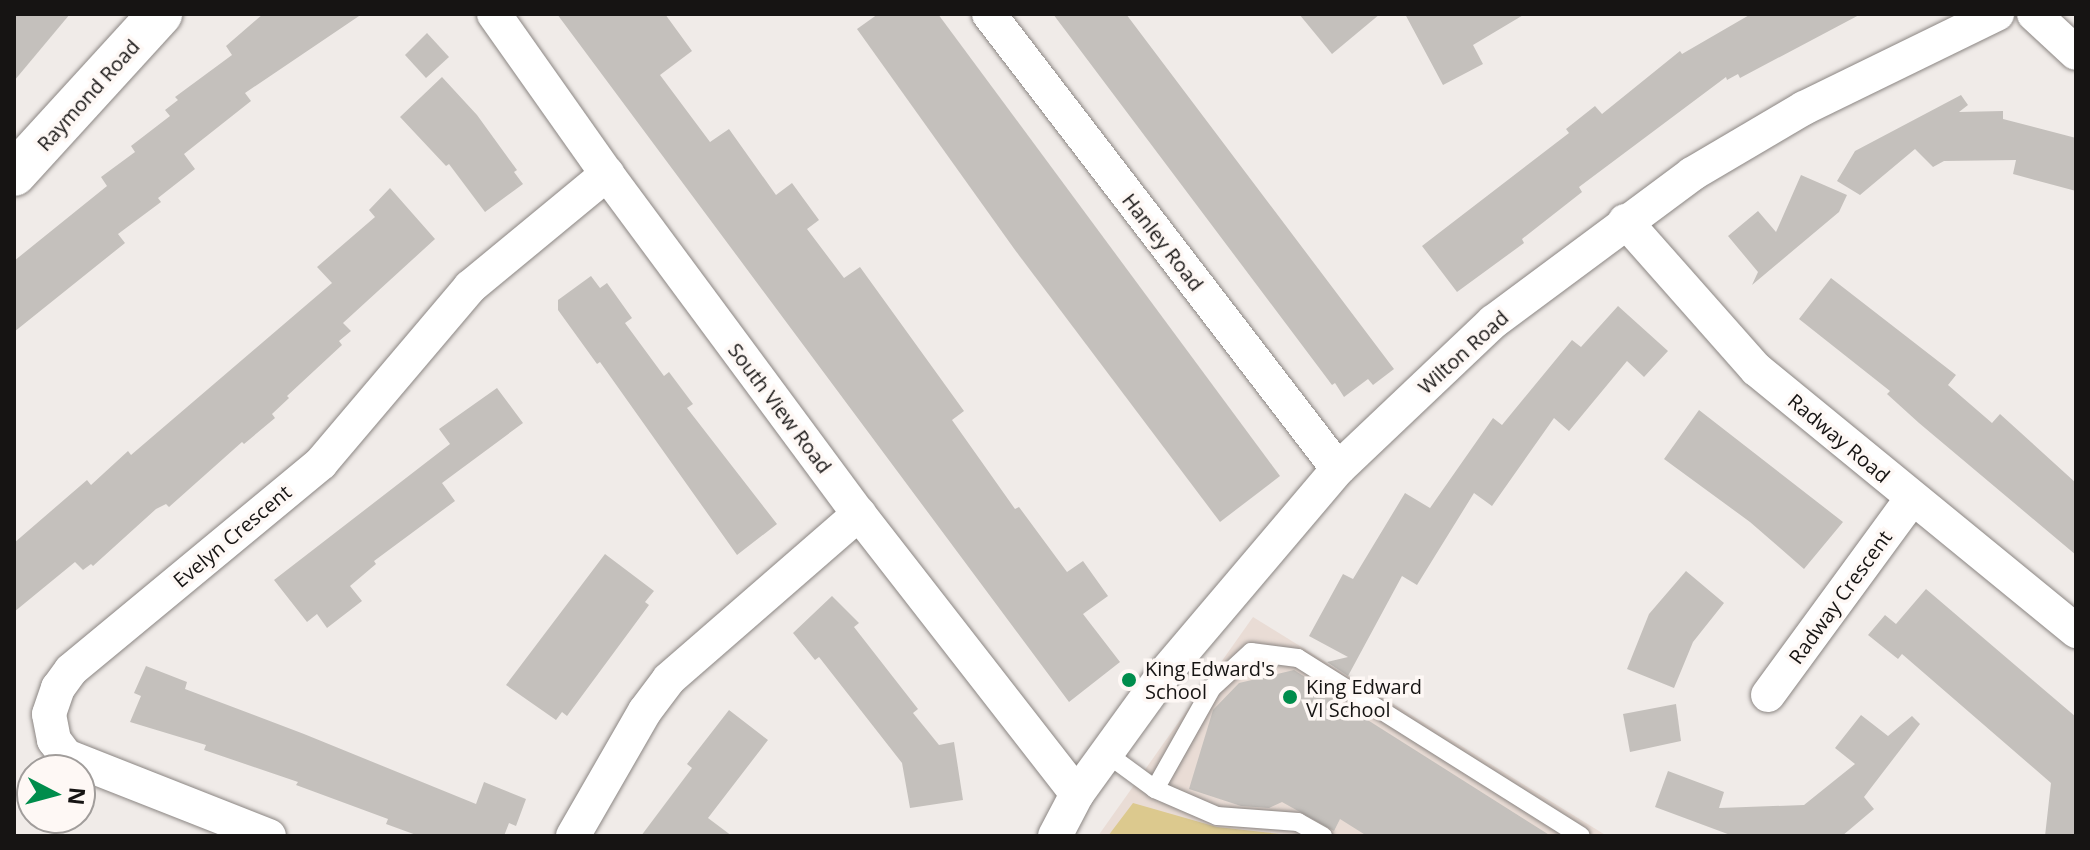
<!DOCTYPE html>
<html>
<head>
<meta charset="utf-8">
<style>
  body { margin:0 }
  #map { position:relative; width:2090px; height:850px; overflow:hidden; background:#f0ebe8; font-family:"Open Sans",sans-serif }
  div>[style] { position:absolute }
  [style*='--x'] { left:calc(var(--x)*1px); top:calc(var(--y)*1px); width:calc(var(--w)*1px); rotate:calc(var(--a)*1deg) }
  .built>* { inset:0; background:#e9dcd5 }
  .green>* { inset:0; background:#dcc98e }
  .building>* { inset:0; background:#c4c0bc }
  .roads { filter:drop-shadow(0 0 2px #8b8683) drop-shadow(0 0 2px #8b8683) }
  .service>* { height:18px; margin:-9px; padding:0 9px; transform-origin:9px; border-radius:9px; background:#fff }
  .minor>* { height:34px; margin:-17px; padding:0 17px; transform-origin:17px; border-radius:17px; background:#fff }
  .tertiary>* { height:44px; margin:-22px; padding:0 22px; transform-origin:22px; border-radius:22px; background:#fff }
  .dots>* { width:22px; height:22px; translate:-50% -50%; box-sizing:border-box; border:4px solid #fef8f5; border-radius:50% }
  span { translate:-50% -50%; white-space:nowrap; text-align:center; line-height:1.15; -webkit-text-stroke:7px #fef8f5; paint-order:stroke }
  .street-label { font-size:20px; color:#161413 }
  .poi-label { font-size:20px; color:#161413 }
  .left { translate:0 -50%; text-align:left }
  .frame { position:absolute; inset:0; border:16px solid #161413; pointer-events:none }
  .north { position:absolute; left:16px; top:754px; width:80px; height:80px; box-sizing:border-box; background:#fef8f5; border:2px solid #a19d9b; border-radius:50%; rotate:96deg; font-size:22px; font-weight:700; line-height:32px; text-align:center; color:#161413 }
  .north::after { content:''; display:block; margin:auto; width:28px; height:36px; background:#008d4c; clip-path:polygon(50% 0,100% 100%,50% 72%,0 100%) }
</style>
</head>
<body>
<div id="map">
  <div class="built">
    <i style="clip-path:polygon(1253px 617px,1607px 836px,1098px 836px)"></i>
  </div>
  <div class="green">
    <i style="clip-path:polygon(1133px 803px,1217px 827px,1298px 836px,1108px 836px)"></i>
  </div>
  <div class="building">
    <i style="clip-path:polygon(14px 14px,70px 14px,14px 81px)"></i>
    <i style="clip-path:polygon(263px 14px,362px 14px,245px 93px,251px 101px,184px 154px,195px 169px,158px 198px,161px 202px,118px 234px,125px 243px,14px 332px,14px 261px,107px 186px,101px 177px,135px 152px,131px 146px,170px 116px,165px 110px,178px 100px,175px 97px,232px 55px,226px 46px)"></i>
    <i style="clip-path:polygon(557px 14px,665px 14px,692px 51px,660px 75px,710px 142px,729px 129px,776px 195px,792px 183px,819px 220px,807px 229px,844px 278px,860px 267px,964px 411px,952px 420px,1015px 509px,1019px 507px,1067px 572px,1083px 561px,1108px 596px,1083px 614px,1120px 662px,1069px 702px)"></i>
    <i style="clip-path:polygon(878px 14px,938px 14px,1280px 476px,1220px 522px,1015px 250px,857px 29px)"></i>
    <i style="clip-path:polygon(1053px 14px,1126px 14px,1394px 369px,1373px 385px,1368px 379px,1344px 397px,1335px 383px,1332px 385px)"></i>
    <i style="clip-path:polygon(1299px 14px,1380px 14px,1332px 54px)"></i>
    <i style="clip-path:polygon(1405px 14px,1525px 14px,1473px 45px,1483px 64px,1443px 85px)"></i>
    <i style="clip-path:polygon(1751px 14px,1861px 14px,1740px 78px,1738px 74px,1727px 80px,1726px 77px,1579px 187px,1582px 192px,1522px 239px,1524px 243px,1457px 292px,1422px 246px,1569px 133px,1566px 129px,1595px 106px,1602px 114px,1680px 51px,1682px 54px)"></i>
    <i style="clip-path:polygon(427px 33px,449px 57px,426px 78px,405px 55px)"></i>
    <i style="clip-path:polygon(442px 77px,477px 115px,517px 170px,514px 172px,523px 184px,485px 212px,449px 164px,446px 166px,400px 117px)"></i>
    <i style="clip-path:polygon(1961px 95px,1968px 105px,1959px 112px,2003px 111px,2003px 119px,2076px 138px,2076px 191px,2013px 174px,2016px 160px,1944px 161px,1933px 167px,1915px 149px,1860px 195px,1837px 181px,1855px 151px)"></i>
    <i style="clip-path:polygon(1801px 175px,1847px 195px,1839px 212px,1752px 285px,1758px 272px,1728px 236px,1758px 211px,1776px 232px)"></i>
    <i style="clip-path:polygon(390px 188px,435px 239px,343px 323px,351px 331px,339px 341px,342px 345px,287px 396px,289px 398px,272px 414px,275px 418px,244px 444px,242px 442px,169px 507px,166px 504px,156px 509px,93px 566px,91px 564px,83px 570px,75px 562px,14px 612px,14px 543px,87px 480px,91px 485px,128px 451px,131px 455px,332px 283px,317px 267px,375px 217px,369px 210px)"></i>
    <i style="clip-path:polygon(591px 276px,600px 288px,607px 283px,632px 318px,625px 323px,664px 376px,669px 372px,693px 404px,687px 408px,777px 524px,737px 555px,600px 362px,597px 364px,558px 310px,558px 300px)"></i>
    <i style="clip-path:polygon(1831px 278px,1956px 375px,1948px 385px,1992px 423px,2000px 414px,2076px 483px,2076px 555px,1919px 423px,1887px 394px,1890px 391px,1799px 319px)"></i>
    <i style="clip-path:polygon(1618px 306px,1668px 351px,1644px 377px,1627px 361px,1569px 431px,1554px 418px,1492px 506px,1474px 493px,1417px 585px,1402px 576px,1348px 676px,1327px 662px,1348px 657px,1309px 636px,1343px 574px,1353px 579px,1405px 493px,1430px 508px,1493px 418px,1502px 425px,1572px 340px,1581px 347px)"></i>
    <i style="clip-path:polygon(497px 388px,523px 423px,442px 483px,455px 501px,374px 561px,376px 564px,350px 586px,362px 601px,327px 628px,317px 614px,307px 622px,274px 580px,450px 444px,439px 429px)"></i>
    <i style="clip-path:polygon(1699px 410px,1843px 522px,1804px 569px,1750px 522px,1664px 459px)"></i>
    <i style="clip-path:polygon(605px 554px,654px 591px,645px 602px,649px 605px,567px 716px,562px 712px,556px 720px,506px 685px)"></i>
    <i style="clip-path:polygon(1686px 571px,1724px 603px,1693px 642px,1674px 688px,1627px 669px,1649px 614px)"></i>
    <i style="clip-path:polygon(1926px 589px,2076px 717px,2076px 836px,2045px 836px,2051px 783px,1902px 654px,1898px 659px,1868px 635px,1885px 615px,1896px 624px)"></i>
    <i style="clip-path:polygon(832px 596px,859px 623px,854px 627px,918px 709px,913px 713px,939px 745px,954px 742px,963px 800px,910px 808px,902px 763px,819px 657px,815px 660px,793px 633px)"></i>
    <i style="clip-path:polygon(146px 666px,187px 682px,185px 689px,304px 734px,476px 804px,484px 782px,526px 799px,516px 826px,509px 823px,504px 836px,419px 836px,386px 824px,388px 819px,296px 785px,298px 782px,204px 750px,206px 745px,130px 722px,141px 696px,134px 693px)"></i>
    <i style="clip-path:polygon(1294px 670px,1337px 697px,1336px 700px,1551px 836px,1367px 836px,1340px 819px,1334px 831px,1282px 802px,1269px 808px,1241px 806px,1189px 789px,1213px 710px,1239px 683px)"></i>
    <i style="clip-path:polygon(1676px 704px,1681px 741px,1630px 752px,1623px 714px)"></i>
    <i style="clip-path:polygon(729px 710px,768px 740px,708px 818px,732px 836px,641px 836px,692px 768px,687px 764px)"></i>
    <i style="clip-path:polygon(1861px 715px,1888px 736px,1912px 716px,1920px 724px,1864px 797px,1874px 809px,1842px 836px,1733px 836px,1655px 807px,1668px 771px,1724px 792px,1719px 808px,1804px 805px,1855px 764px,1835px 748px)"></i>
  </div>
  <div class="roads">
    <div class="service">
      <i style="--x:1106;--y:753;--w:61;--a:36.3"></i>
      <i style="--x:1323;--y:836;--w:29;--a:-151"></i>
      <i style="--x:1298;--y:822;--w:81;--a:-175.8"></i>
      <i style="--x:1217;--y:816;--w:68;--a:-156.5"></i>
      <i style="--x:1155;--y:789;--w:116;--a:-60.6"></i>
      <i style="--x:1212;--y:688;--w:53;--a:-42.7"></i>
      <i style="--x:1251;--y:652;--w:47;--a:7.3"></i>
      <i style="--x:1298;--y:658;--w:334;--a:32.2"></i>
    </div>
    <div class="minor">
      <i style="--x:494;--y:14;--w:196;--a:54.8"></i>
      <i style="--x:607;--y:174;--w:423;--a:53.5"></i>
      <i style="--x:859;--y:514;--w:355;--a:52.1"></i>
      <i style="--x:989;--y:14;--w:573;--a:52.51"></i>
      <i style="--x:2034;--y:14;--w:57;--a:42.9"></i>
      <i style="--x:1625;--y:221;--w:198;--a:48.5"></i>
      <i style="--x:1756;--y:369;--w:414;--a:39.3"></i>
      <i style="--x:1768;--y:695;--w:244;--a:-53.8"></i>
      <i style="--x:269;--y:836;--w:218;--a:-158.5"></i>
      <i style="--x:66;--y:756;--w:20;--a:-127"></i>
      <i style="--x:54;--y:740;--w:26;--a:-101"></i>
      <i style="--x:49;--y:714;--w:28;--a:-71"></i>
      <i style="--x:58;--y:688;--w:22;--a:-54"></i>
      <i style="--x:71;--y:670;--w:325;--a:-39.6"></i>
      <i style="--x:321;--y:463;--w:231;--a:-49.7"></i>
      <i style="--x:470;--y:287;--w:178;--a:-39.5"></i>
      <i style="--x:573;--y:836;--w:144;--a:-60.1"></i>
      <i style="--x:645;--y:711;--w:40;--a:-53"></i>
      <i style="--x:669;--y:679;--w:252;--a:-41"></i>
      <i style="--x:1055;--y:836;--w:47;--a:-62.4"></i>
      <i style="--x:1077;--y:794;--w:148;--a:-54.1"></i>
      <i style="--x:1164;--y:674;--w:269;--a:-49.7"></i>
      <i style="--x:1338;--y:469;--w:214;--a:-43.5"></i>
      <i style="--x:1493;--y:322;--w:248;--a:-36.6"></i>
      <i style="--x:1692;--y:174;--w:130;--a:-30.5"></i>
      <i style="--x:1804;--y:108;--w:215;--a:-26"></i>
    </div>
    <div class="tertiary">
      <i style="--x:14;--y:174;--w:217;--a:-47.6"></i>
    </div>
  </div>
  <div class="dots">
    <i style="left:1129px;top:680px;background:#008d4c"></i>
    <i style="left:1290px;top:697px;background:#008d4c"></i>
  </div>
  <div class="street-label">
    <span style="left:88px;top:95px;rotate:-48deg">Raymond Road</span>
    <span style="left:1163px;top:242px;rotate:52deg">Hanley Road</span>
    <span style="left:1463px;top:352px;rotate:-42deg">Wilton Road</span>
    <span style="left:780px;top:408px;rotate:53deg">South View Road</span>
    <span style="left:1839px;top:438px;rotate:40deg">Radway Road</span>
    <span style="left:232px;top:536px;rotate:-40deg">Evelyn Crescent</span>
    <span style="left:1840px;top:597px;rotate:-54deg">Radway Crescent</span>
  </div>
  <div class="poi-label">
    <span class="left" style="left:1145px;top:680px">King Edward's<br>School</span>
    <span class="left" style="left:1306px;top:698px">King Edward<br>VI School</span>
  </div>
  <div class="frame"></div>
  <div class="north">N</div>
</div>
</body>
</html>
